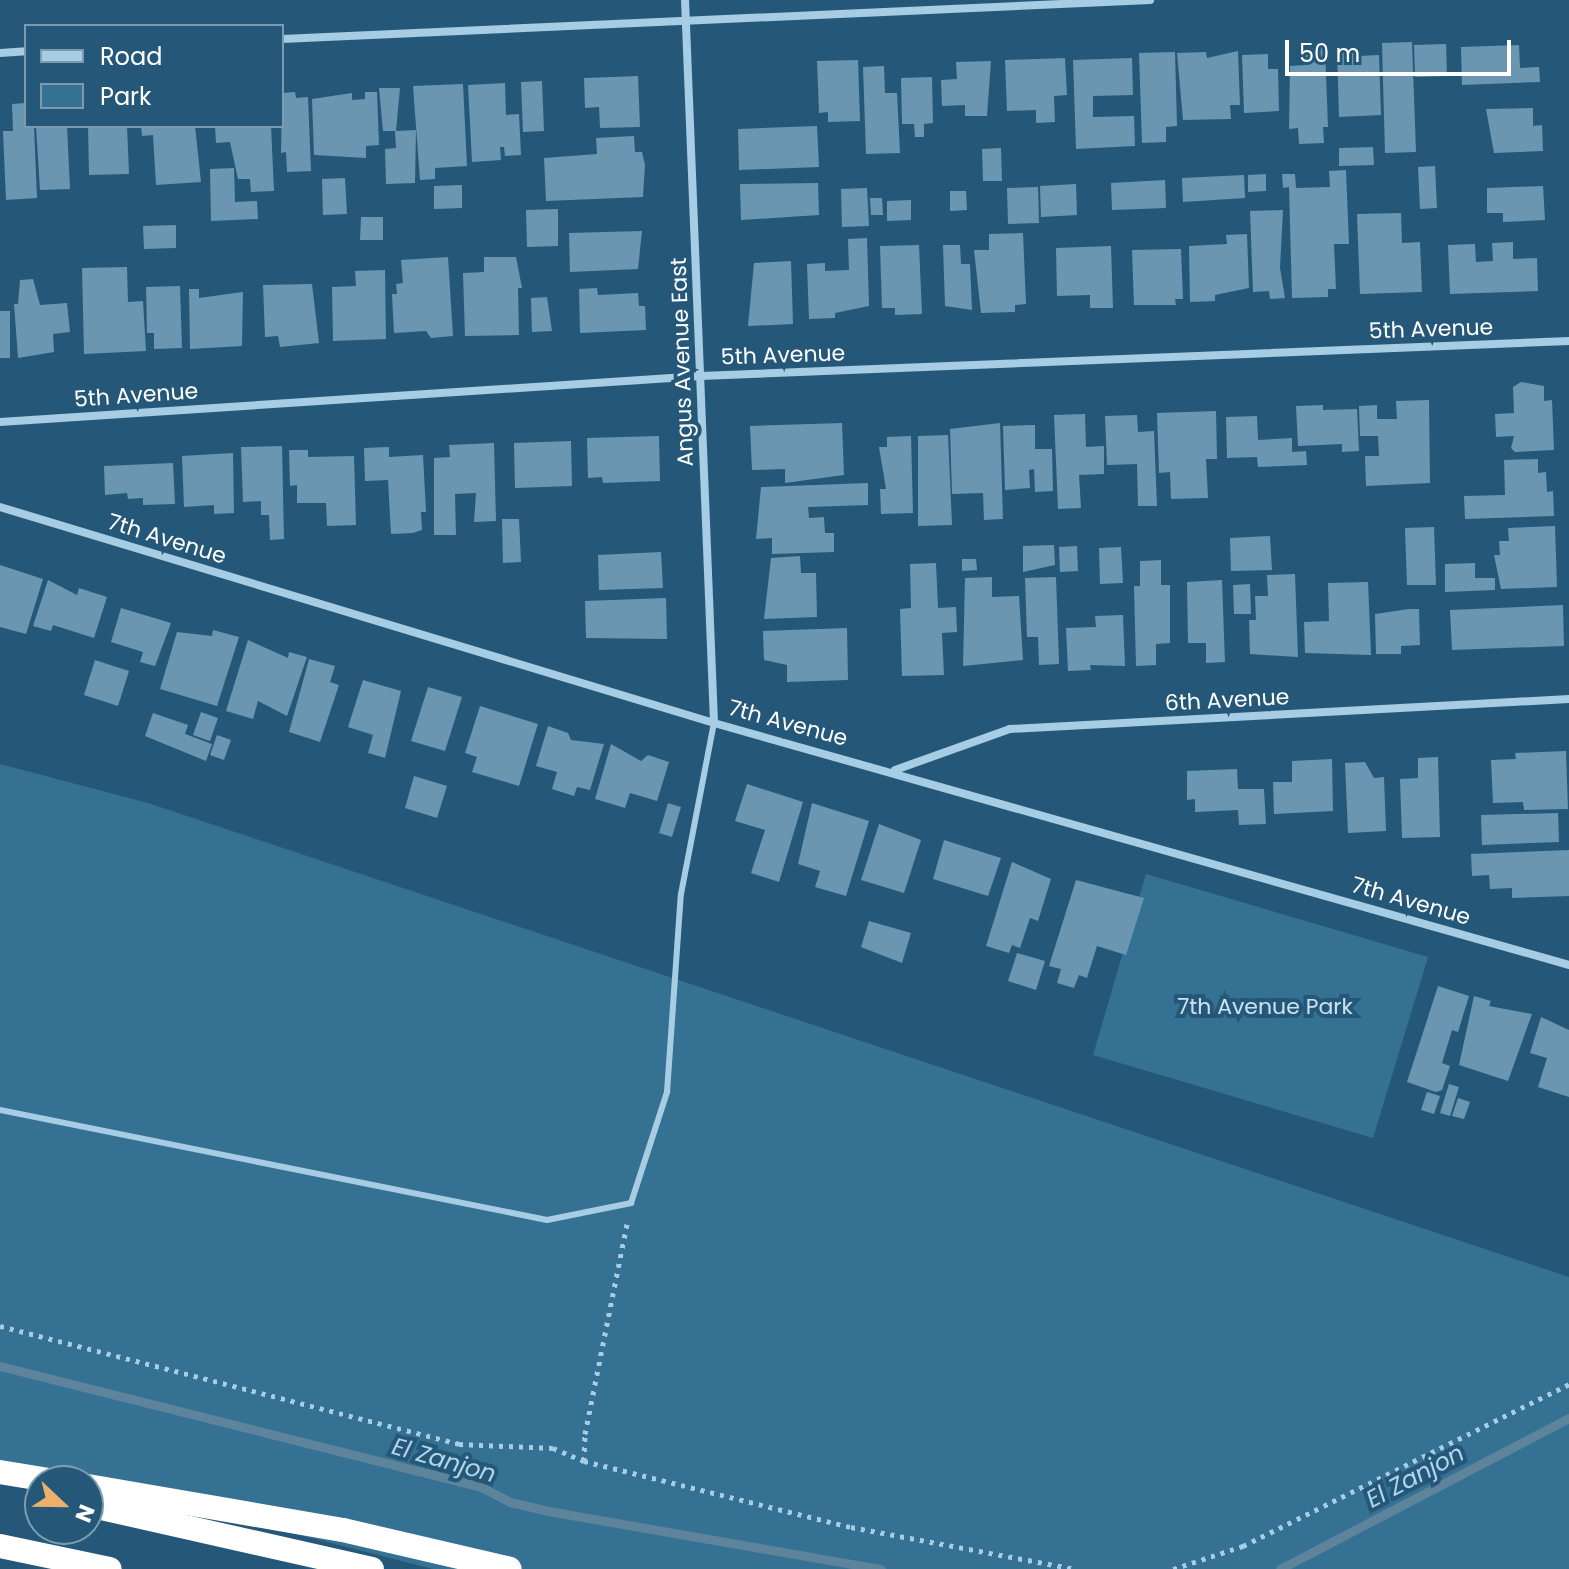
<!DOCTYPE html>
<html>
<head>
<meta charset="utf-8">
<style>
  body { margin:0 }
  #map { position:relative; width:1569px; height:1569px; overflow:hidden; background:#255878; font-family:Poppins,sans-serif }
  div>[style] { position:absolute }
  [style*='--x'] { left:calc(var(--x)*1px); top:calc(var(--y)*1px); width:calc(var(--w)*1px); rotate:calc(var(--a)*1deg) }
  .green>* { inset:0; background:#357193 }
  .stream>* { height:9px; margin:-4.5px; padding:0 4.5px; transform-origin:4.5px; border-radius:4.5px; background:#5e849b }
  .building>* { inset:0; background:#6a96b1 }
  .path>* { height:5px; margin-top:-2.5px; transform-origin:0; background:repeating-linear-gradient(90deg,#a6cde3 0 4px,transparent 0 10px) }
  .lane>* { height:6px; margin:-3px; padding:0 3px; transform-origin:3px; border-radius:3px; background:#a6cde3 }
  .street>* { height:8px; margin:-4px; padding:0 4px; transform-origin:4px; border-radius:4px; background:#a6cde3 }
  .highway>* { height:24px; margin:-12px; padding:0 12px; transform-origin:12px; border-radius:12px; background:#fff }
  span { translate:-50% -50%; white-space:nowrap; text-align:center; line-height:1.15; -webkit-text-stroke:8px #255878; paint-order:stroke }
  .street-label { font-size:22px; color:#fff }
  .park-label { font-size:22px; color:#c9e3f3 }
  .water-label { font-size:24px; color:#b1d6eb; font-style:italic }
  .legend { position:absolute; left:24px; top:24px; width:260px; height:104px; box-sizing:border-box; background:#255878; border:2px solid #7c9bae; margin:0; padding:10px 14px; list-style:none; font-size:24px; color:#fff }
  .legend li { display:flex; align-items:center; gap:16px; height:40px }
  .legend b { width:40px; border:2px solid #7c9bae }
  .north { position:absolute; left:24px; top:1465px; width:80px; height:80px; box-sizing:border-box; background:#255878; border:2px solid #7c9bae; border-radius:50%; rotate:112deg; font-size:22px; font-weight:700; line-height:32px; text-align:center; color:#fff }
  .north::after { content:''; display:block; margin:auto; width:28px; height:36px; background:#ecb06b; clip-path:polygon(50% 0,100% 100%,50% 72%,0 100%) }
  .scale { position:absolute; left:1285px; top:40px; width:226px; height:36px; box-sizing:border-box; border:4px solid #fff; border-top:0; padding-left:10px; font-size:24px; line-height:28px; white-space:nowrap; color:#fff; -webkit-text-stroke:6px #255878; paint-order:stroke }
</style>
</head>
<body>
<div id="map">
  <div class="green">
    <i style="clip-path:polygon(0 764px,148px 803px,1569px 1277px,1569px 1569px,433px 1569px,88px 1481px,0 1476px)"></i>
    <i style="clip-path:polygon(1146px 874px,1428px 957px,1373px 1138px,1093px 1055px)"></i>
  </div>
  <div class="stream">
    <i style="--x:0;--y:1366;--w:494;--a:14.1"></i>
    <i style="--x:479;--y:1486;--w:35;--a:27"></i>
    <i style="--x:510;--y:1502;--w:39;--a:13"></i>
    <i style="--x:548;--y:1511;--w:338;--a:9.9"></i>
    <i style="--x:1280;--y:1569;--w:326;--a:-27.6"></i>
  </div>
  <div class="building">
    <i style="clip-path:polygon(1412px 42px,1416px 152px,1385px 153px,1382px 43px)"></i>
    <i style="clip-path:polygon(1446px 44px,1447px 76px,1415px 77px,1414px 45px)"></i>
    <i style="clip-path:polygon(1519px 45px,1520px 68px,1539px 67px,1540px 82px,1462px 85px,1461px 47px)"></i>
    <i style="clip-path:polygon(1325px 48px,1328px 127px,1323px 127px,1324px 143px,1299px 144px,1298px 128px,1289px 129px,1290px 66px,1305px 65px,1305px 49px)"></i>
    <i style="clip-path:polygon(1359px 49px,1359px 56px,1379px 55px,1381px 115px,1339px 117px,1337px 50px)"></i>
    <i style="clip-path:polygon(1238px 51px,1240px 105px,1230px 105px,1231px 119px,1183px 120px,1177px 53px,1206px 52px,1207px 58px)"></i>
    <i style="clip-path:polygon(1175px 52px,1177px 126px,1166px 127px,1166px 142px,1142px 143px,1139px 53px)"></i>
    <i style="clip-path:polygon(1268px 54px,1268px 69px,1278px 69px,1279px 111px,1244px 113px,1242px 55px)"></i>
    <i style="clip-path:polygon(1065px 58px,1067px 95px,1054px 96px,1055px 122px,1036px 123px,1036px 110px,1007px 111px,1005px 60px)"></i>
    <i style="clip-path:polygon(1132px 58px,1133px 95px,1093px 96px,1093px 117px,1134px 116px,1135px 146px,1076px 149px,1073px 60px)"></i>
    <i style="clip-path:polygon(858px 60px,860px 121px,828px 122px,828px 112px,819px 113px,817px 61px)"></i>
    <i style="clip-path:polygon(991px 61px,987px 116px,965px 116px,965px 105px,942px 106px,941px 80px,957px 79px,956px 62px)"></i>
    <i style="clip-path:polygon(884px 66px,885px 93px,897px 93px,900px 153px,866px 154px,863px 67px)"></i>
    <i style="clip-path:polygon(638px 76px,640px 127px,600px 128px,599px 107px,585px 108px,584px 78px)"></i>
    <i style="clip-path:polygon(932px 77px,933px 123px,924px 124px,924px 137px,915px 137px,914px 124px,902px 124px,901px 78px)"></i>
    <i style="clip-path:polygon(542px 81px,544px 131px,523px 132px,521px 82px)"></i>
    <i style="clip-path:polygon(505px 83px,506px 115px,519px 114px,521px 155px,505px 156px,504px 147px,500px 147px,501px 160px,472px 162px,468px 85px)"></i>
    <i style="clip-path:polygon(463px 84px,467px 166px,435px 168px,435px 179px,420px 180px,413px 86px)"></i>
    <i style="clip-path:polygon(379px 88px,400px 88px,396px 131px,416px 130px,415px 183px,386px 184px,385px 149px,396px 148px,395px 131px,383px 131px)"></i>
    <i style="clip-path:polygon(295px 92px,296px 98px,308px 97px,311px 171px,287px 172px,286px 152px,281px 153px,282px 93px)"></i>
    <i style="clip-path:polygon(365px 92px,377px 92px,379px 145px,366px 146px,366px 158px,314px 155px,312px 99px,352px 93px,352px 100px,365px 99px)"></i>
    <i style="clip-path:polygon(26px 103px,26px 126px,34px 126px,37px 198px,6px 200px,3px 131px,13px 131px,12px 104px)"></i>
    <i style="clip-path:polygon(1533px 108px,1533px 126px,1542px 125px,1543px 151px,1494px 153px,1486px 109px)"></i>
    <i style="clip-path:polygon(36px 126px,67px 126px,70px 189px,40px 190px)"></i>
    <i style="clip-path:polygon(88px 126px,127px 126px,129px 174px,89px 175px)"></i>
    <i style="clip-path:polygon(141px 126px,195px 126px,201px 182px,156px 185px,153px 135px,142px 136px)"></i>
    <i style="clip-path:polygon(215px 126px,271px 126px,274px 191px,251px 192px,250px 179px,238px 179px,230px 142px,216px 143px)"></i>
    <i style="clip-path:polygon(817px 126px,819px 167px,739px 170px,738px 129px)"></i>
    <i style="clip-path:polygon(634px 136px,635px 152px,642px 152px,645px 165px,643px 197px,546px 201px,544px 158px,597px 154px,596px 138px)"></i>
    <i style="clip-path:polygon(1373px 147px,1374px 165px,1339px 166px,1339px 148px)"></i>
    <i style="clip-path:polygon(1001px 148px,1002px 181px,983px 181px,982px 149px)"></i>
    <i style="clip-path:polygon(1435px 166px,1437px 208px,1420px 209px,1418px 167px)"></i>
    <i style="clip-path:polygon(234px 168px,235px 202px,257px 201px,258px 219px,211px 221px,210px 169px)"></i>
    <i style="clip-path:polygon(1346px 170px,1349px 244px,1334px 244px,1336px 289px,1328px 289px,1328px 297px,1292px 298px,1289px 187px,1283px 188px,1282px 174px,1295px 174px,1296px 188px,1330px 187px,1329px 171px)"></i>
    <i style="clip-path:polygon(1266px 174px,1266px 191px,1248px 192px,1248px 175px)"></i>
    <i style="clip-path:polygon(1244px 175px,1245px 198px,1183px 202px,1182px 178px)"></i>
    <i style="clip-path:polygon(345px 178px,347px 214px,323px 215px,322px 179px)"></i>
    <i style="clip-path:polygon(1165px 180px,1166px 208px,1112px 210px,1111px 183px)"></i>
    <i style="clip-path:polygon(818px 183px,819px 215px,741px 220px,740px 184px)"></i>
    <i style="clip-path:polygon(1076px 184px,1077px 215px,1041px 217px,1040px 186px)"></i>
    <i style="clip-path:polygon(462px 185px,462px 208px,434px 209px,434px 186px)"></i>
    <i style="clip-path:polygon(1543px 186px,1545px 220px,1503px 222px,1503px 213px,1487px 213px,1487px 188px)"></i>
    <i style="clip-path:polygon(1038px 187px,1039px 223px,1008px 224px,1007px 188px)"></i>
    <i style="clip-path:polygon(867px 188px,869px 226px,842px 227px,841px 189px)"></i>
    <i style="clip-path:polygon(950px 191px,966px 191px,967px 210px,950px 211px)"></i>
    <i style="clip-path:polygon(870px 198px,882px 198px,883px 215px,871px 215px)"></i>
    <i style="clip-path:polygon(911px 200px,911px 220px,887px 221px,887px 201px)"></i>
    <i style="clip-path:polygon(558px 209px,558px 246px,527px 247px,526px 210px)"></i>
    <i style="clip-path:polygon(1283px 210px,1280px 268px,1285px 298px,1270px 299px,1269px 291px,1253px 292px,1250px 211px)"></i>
    <i style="clip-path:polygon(1401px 213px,1402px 243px,1420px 242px,1422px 292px,1360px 294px,1357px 214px)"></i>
    <i style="clip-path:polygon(361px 217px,383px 217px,383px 240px,360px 240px)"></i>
    <i style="clip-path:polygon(176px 225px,176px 248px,144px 249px,143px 226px)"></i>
    <i style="clip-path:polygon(642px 231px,638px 269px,570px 272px,569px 233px)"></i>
    <i style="clip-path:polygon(1023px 233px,1026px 304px,1015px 305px,1015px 312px,981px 313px,974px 250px,989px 250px,989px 234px)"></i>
    <i style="clip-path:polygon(1247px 234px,1249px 288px,1215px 295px,1215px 301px,1190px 302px,1189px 246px,1227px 244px,1226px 235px)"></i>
    <i style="clip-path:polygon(867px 238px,869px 306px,835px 313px,835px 318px,809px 319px,807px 264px,825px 263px,825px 271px,849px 270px,848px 239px)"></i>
    <i style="clip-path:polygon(1513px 242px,1513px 259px,1537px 258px,1538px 291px,1450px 294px,1448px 245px,1475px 244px,1476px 262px,1493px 261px,1492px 243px)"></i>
    <i style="clip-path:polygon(919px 245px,922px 314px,895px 315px,895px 308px,882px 308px,880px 246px)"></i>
    <i style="clip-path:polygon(943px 245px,960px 245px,961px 264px,970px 264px,972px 310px,945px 306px)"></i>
    <i style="clip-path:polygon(1111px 246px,1113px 308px,1090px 308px,1090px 295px,1057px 296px,1056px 248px)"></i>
    <i style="clip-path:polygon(1181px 249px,1183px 299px,1175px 299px,1176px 305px,1134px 305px,1132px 250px)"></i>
    <i style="clip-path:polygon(448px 257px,453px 336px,431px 338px,426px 331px,394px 333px,392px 294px,397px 294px,396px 284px,403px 283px,401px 260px)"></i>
    <i style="clip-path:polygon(484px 257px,516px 257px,522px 288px,518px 288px,519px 335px,465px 336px,463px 273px,484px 272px)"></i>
    <i style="clip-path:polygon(791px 261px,793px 324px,748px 326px,754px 263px)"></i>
    <i style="clip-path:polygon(127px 267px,128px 302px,143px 301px,146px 351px,84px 354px,82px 268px)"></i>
    <i style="clip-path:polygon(385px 270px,386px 339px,333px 341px,332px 287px,356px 286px,355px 271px)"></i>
    <i style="clip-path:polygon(33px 279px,40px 305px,67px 303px,70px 332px,53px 334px,54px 352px,18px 358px,14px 304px,18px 304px,20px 280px)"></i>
    <i style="clip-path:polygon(312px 284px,319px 343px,280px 347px,278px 336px,265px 337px,263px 285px)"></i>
    <i style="clip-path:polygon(180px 286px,182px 348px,154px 349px,154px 333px,147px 333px,146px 287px)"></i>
    <i style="clip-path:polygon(597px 288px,598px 295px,638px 293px,639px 306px,645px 306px,646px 330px,580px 333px,579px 289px)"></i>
    <i style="clip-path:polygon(189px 289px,199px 289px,199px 298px,243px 292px,242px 346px,190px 349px)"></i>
    <i style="clip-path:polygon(547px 297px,552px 331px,532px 332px,531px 298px)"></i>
    <i style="clip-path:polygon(0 311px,10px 311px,10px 358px,0 358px)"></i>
    <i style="clip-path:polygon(1521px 382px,1544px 386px,1544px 401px,1552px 400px,1554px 450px,1515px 452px,1511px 448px,1514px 436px,1496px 437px,1495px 414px,1514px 413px,1513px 387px)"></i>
    <i style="clip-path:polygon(1429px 400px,1430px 483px,1366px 486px,1365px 456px,1379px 456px,1378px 436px,1360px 436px,1359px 406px,1377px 405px,1377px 419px,1397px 419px,1396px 401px)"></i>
    <i style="clip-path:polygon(1323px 405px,1323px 410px,1357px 409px,1359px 451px,1342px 452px,1342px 444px,1298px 446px,1296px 406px)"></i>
    <i style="clip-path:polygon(1216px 411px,1217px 459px,1206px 459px,1208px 498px,1171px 499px,1170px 472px,1159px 473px,1157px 413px)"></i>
    <i style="clip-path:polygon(1085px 414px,1086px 447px,1104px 446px,1104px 474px,1079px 475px,1081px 508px,1058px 509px,1054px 415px)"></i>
    <i style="clip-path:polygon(1137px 415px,1138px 432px,1154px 431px,1157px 506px,1138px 506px,1137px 464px,1107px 465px,1105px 416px)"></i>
    <i style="clip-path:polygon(1257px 416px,1258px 440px,1292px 438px,1292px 452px,1306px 451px,1307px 465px,1258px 467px,1257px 457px,1227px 458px,1226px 417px)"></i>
    <i style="clip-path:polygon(842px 423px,844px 475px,785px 483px,785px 469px,752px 470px,750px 426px)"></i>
    <i style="clip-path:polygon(1000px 423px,1003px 519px,984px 520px,983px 493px,952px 494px,950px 429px)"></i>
    <i style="clip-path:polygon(1035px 425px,1035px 449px,1052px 449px,1053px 491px,1035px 492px,1034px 469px,1029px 470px,1030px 488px,1005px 490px,1003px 426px)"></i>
    <i style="clip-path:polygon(948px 435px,952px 525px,918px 526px,918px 436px)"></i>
    <i style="clip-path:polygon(659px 436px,660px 481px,603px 483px,602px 477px,588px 478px,587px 438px)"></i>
    <i style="clip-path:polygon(911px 436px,913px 513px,881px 514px,880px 489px,886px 489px,879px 447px,887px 447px,887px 437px)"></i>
    <i style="clip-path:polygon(571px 441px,572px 486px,515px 488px,514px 443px)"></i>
    <i style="clip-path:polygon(494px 443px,496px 521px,474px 522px,476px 493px,455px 494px,456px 535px,434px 535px,434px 458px,450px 457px,449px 445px)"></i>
    <i style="clip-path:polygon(282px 446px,284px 539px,270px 540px,269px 515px,261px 515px,261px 501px,243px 502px,241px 447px)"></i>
    <i style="clip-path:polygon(389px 447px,389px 457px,423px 455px,426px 512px,421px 512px,422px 530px,413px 533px,391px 534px,388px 480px,365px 481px,364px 448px)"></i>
    <i style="clip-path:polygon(289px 450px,308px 450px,308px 457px,354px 456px,356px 525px,327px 526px,326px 503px,297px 503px,297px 485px,290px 486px)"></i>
    <i style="clip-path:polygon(233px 453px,234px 513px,214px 514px,214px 505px,184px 507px,182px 456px)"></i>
    <i style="clip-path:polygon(1538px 459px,1538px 473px,1546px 472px,1547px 492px,1553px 491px,1554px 516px,1465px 519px,1464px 496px,1505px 495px,1504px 460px)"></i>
    <i style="clip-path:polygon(173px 463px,175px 504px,143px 505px,143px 498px,128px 499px,127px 493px,105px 495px,104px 466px)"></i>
    <i style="clip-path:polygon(868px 483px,868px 505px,808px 507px,809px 518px,824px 517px,825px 533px,834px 533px,834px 552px,772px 554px,772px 538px,756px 539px,761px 487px)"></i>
    <i style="clip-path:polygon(502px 519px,519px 519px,521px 562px,503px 563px)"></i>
    <i style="clip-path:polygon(1555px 526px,1557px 587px,1501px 589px,1494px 555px,1500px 555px,1499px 541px,1509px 541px,1508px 528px)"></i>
    <i style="clip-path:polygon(1434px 527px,1436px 585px,1407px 585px,1405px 528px)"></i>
    <i style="clip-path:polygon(1270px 536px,1272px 570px,1231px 571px,1230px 538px)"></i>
    <i style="clip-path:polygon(1054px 545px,1055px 565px,1023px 572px,1023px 546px)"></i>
    <i style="clip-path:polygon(1077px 546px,1078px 571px,1060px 572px,1059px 547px)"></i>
    <i style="clip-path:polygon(1121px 547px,1123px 583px,1100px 584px,1099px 548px)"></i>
    <i style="clip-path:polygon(661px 552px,663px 588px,599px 590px,598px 555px)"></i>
    <i style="clip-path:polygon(800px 556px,801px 573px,816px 573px,817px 617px,764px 619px,771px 558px)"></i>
    <i style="clip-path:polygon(962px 559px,976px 559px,977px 570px,962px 571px)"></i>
    <i style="clip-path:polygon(1161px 560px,1161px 585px,1170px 585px,1170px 643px,1156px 644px,1156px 665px,1136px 666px,1134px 586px,1140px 586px,1140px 561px)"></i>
    <i style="clip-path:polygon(936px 563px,938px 608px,956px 607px,957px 632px,942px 633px,944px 675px,902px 676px,900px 609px,911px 608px,910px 564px)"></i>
    <i style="clip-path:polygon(1475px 563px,1475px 578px,1495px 578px,1495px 590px,1445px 592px,1445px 564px)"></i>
    <i style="clip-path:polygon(0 565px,43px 579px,26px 634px,0 627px)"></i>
    <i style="clip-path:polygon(1295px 574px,1298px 657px,1250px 654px,1249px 620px,1256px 620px,1255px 596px,1268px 596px,1267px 575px)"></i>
    <i style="clip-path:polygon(992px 577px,992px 597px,1019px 596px,1023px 660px,963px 666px,965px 578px)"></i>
    <i style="clip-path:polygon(1056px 577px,1059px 664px,1039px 665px,1038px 637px,1027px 637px,1025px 578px)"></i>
    <i style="clip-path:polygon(48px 580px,77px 595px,79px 588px,107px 597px,94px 638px,53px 625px,51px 631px,33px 626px)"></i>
    <i style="clip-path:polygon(1222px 580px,1225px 662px,1206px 663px,1206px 643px,1188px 643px,1187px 582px)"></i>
    <i style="clip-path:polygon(1368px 582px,1371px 655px,1305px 653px,1304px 622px,1329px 621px,1328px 583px)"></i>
    <i style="clip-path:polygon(1250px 584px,1251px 614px,1234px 614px,1233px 585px)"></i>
    <i style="clip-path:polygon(666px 598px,667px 639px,586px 638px,585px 601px)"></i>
    <i style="clip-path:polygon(1563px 605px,1564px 646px,1452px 650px,1450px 610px)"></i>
    <i style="clip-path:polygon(121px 608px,171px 623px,155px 666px,140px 662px,143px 652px,111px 642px)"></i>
    <i style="clip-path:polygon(1409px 609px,1419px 609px,1420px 645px,1401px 646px,1401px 654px,1376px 654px,1375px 614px)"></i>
    <i style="clip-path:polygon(1123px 615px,1125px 666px,1090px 665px,1091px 670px,1068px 671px,1066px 628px,1096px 627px,1095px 616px)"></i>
    <i style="clip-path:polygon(847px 628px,848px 680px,787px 682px,787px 665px,764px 660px,763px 631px)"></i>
    <i style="clip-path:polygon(213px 630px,239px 637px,217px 706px,160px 689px,177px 632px,212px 636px)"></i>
    <i style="clip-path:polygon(248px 640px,288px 658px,289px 652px,307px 657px,287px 716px,258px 701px,253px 719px,226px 711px)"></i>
    <i style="clip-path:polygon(309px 659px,335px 666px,330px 682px,339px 685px,320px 742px,289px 732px)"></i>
    <i style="clip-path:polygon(95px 660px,129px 671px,118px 706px,84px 695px)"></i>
    <i style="clip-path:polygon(363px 680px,401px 691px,385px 758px,368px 753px,373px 735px,348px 727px)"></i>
    <i style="clip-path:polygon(428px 687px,462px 697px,445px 751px,411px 741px)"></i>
    <i style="clip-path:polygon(480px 706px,538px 724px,519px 786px,472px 772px,477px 757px,465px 753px)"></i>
    <i style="clip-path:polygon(201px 712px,218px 718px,210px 741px,193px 735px)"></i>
    <i style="clip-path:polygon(153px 713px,188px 725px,185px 734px,212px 744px,206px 761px,145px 736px)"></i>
    <i style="clip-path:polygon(548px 726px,568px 733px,571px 740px,604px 744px,590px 790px,577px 787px,574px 796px,552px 789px,557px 772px,536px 766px)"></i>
    <i style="clip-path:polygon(217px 735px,231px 740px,224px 760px,210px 755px)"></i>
    <i style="clip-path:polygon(611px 744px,641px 761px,648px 755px,669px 762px,657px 801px,630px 793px,625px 808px,595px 799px)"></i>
    <i style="clip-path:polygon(1566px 751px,1568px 809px,1524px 810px,1523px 802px,1493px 803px,1491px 760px,1516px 759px,1515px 753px)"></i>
    <i style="clip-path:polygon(1438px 757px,1440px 837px,1402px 838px,1400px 779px,1418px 778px,1418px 758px)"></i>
    <i style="clip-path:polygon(1332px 759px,1333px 811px,1274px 814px,1273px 782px,1292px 782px,1292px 761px)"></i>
    <i style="clip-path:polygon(1365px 762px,1374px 778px,1384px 777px,1386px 831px,1348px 833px,1345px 763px)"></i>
    <i style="clip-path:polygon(1237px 769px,1238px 789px,1264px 789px,1266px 824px,1239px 825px,1238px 810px,1195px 812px,1195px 799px,1187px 800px,1187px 771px)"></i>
    <i style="clip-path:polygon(414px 776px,447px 786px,437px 818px,405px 808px)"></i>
    <i style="clip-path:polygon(747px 784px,803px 802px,779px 882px,751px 873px,765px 830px,735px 821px)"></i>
    <i style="clip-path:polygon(668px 803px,681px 807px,672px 837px,659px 833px)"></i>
    <i style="clip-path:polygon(812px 803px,869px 821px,846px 896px,815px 887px,820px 871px,798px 864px)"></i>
    <i style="clip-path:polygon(1558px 813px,1559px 842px,1482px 845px,1481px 815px)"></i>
    <i style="clip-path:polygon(879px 824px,921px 840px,904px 893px,861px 880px)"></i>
    <i style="clip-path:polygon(944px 840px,1001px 858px,988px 896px,933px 879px)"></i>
    <i style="clip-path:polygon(1569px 850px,1569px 896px,1512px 898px,1512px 888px,1490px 889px,1489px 875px,1472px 876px,1471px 854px)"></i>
    <i style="clip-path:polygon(1012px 862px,1051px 879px,1038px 921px,1030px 918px,1020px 948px,1012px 945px,1009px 953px,986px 946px)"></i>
    <i style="clip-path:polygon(1076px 880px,1144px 898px,1126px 955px,1097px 946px,1087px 978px,1079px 975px,1074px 988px,1057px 983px,1061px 969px,1049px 966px)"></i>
    <i style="clip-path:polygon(869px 921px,911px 933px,902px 963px,861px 947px)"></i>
    <i style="clip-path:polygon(1017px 953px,1045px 961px,1036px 990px,1008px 981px)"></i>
    <i style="clip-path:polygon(1438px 986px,1469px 996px,1458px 1032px,1452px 1030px,1442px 1063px,1450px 1066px,1442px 1090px,1436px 1092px,1407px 1082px)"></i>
    <i style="clip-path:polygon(1474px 996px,1491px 1001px,1489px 1006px,1532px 1014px,1508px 1081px,1459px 1065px)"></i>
    <i style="clip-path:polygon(1541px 1017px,1569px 1030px,1569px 1097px,1538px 1087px,1547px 1058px,1530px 1053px)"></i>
    <i style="clip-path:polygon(1449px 1084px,1459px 1087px,1450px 1116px,1440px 1113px)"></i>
    <i style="clip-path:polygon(1427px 1092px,1440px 1096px,1434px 1114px,1421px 1110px)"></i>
    <i style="clip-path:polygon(1458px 1098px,1470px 1102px,1464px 1119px,1452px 1116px)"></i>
  </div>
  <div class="path">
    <i style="--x:0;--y:1326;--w:474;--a:14.4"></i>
    <i style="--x:459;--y:1444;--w:94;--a:2.4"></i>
    <i style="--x:553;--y:1448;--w:34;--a:23"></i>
    <i style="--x:584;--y:1461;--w:275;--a:13.9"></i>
    <i style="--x:851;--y:1527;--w:228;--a:10.6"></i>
    <i style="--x:584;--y:1461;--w:27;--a:-88"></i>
    <i style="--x:585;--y:1434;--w:219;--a:-78.7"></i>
    <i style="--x:1173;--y:1569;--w:74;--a:-18.2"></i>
    <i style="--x:1243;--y:1546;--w:364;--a:-26.4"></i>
  </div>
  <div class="lane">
    <i style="--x:0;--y:1110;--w:558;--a:11.37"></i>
    <i style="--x:547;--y:1220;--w:86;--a:-11.4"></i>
    <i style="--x:631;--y:1203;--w:117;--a:-72"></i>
    <i style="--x:667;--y:1092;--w:198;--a:-86"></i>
    <i style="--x:681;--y:894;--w:174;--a:-79.1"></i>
  </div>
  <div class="street">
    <i style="--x:685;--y:0;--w:724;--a:87.7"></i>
    <i style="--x:282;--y:39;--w:869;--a:-2.57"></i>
    <i style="--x:0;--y:53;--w:26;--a:-4"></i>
    <i style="--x:0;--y:422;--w:703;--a:-3.75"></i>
    <i style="--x:701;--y:376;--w:869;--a:-2.31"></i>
    <i style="--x:0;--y:507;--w:746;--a:16.83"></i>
    <i style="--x:714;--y:723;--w:889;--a:15.8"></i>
    <i style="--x:895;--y:770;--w:122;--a:-19.6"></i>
    <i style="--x:1010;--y:729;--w:560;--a:-3.07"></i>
  </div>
  <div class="highway">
    <i style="--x:0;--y:1472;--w:56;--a:9.3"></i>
    <i style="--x:88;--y:1486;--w:259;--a:9.8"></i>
    <i style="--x:343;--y:1530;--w:171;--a:13.1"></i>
    <i style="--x:88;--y:1505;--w:291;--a:12.7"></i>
    <i style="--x:0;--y:1546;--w:112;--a:11.8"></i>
  </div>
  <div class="street-label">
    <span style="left:1431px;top:329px;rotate:-2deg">5th Avenue</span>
    <span style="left:783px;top:355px;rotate:-2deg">5th Avenue</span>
    <span style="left:682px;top:362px;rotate:-92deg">Angus Avenue East</span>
    <span style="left:136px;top:395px;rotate:-4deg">5th Avenue</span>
    <span style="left:167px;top:539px;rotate:17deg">7th Avenue</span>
    <span style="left:1227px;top:700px;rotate:-3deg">6th Avenue</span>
    <span style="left:788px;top:723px;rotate:15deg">7th Avenue</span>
    <span style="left:1411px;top:901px;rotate:16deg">7th Avenue</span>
  </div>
  <div class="park-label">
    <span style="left:1265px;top:1007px">7th Avenue Park</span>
  </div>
  <div class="water-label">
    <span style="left:444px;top:1460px;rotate:16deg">El Zanjon</span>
    <span style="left:1415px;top:1476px;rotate:-28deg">El Zanjon</span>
  </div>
  <ul class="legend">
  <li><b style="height:10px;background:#a6cde3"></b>Road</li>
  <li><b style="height:22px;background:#357193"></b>Park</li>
  </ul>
  <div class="north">N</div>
  <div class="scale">50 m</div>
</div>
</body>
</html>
